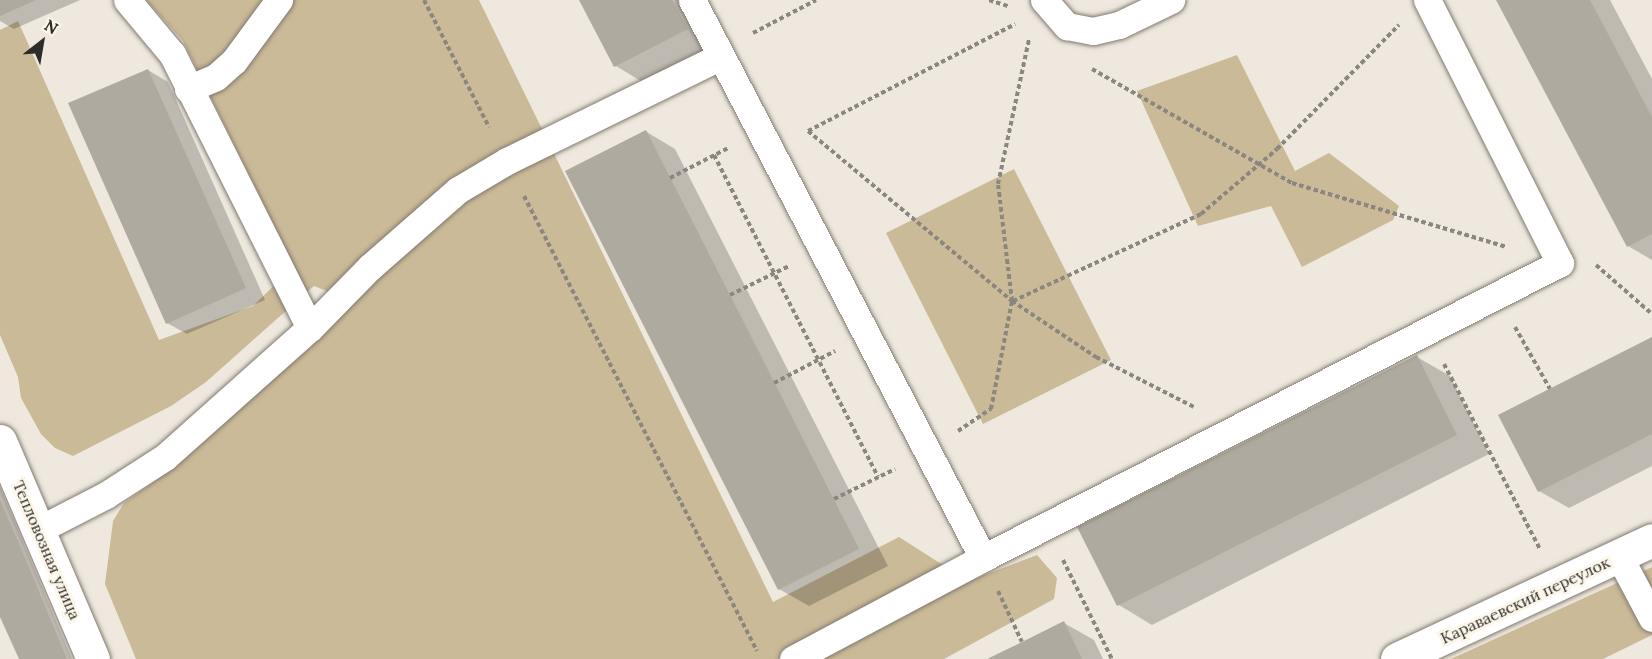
<!DOCTYPE html>
<html>
<head>
<meta charset="utf-8">
<style>
  body { margin:0 }
  #map { position:relative; width:1652px; height:659px; overflow:hidden; background:#eee8de; font-family:Lora,serif }
  div>[style] { position:absolute }
  [style*='--x'] { left:calc(var(--x)*1px); top:calc(var(--y)*1px); width:calc(var(--w)*1px); rotate:calc(var(--a)*1deg) }
  .green>* { inset:0; background:#cbba98 }
  .shadow>* { inset:0; background:#0003 }
  .building>* { inset:0; background:#afaa9f }
  .path>* { height:4px; margin-top:-2px; transform-origin:0; background:repeating-linear-gradient(90deg,#8b8780 0 4.5px,transparent 0 7.5px) }
  .roads { filter:drop-shadow(0 0 2px #807a71) drop-shadow(0 0 2px #807a71) }
  .service>* { height:27px; margin:-13.5px; padding:0 13.5px; transform-origin:13.5px; border-radius:13.5px; background:#fff }
  .minor>* { height:33px; margin:-16.5px; padding:0 16.5px; transform-origin:16.5px; border-radius:16.5px; background:#fff }
  span { translate:-50% -50%; white-space:nowrap; text-align:center; line-height:1.15; -webkit-text-stroke:6px #fcf6eb; paint-order:stroke }
  .street-label { font-size:16px; color:#2e2c28 }
  .north { position:absolute; left:12px; top:12px; width:60px; height:60px; -webkit-text-stroke:4px #fcf6eb; paint-order:stroke; rotate:31deg; font-size:16px; font-weight:700; line-height:24px; text-align:center; color:#2e2c28 }
  .north::after { content:''; display:block; margin:auto; width:21px; height:27px; background:#2e2c28; clip-path:polygon(50% 0,100% 100%,50% 72%,0 100%) }
</style>
</head>
<body>
<div id="map">
  <div class="green">
    <i style="clip-path:polygon(146px 0,479px 0,773px 602px,899px 537px,968px 581px,1037px 555px,1057px 578px,1054px 599px,944px 659px,136px 659px,105px 584px,113px 521px,124px 503px,162px 476px,334px 294px,314px 286px,206px 382px,171px 406px,73px 456px,55px 448px,41px 434px,21px 398px,18px 377px,0 335px,0 30px,18px 21px,159px 340px,253px 306px,294px 266px,183px 41px)"></i>
    <i style="clip-path:polygon(1237px 55px,1295px 171px,1329px 153px,1399px 206px,1393px 220px,1302px 267px,1271px 206px,1198px 226px,1137px 91px)"></i>
    <i style="clip-path:polygon(1014px 169px,1111px 360px,983px 424px,886px 233px)"></i>
    <i style="clip-path:polygon(1652px 567px,1652px 635px,1603px 659px,1451px 659px)"></i>
  </div>
  <div class="shadow">
    <i style="clip-path:polygon(0 0,80px 0,14px 29px,0 21px)"></i>
    <i style="clip-path:polygon(580px 0,695px 0,720px 48px,649px 86px,616px 66px)"></i>
    <i style="clip-path:polygon(1498px 0,1610px 0,1652px 79px,1652px 260px,1628px 246px)"></i>
    <i style="clip-path:polygon(148px 70px,168px 82px,265px 300px,187px 334px,167px 323px)"></i>
    <i style="clip-path:polygon(645px 131px,675px 149px,888px 566px,809px 606px,779px 589px)"></i>
    <i style="clip-path:polygon(1652px 339px,1652px 466px,1569px 508px,1539px 491px)"></i>
    <i style="clip-path:polygon(1417px 357px,1450px 376px,1489px 454px,1152px 625px,1119px 605px,1079px 528px)"></i>
    <i style="clip-path:polygon(0 487px,72px 659px,20px 659px,0 614px)"></i>
    <i style="clip-path:polygon(1064px 623px,1094px 640px,1103px 659px,990px 659px)"></i>
  </div>
  <div class="building">
    <i style="clip-path:polygon(0 0,36px 0,0 16px)"></i>
    <i style="clip-path:polygon(579px 0,672px 0,688px 29px,614px 67px)"></i>
    <i style="clip-path:polygon(1496px 0,1590px 0,1652px 117px,1652px 234px,1627px 247px)"></i>
    <i style="clip-path:polygon(148px 69px,246px 288px,166px 324px,68px 103px)"></i>
    <i style="clip-path:polygon(646px 130px,859px 549px,778px 590px,565px 171px)"></i>
    <i style="clip-path:polygon(1652px 337px,1652px 434px,1538px 492px,1498px 415px)"></i>
    <i style="clip-path:polygon(1417px 355px,1457px 435px,1117px 606px,1077px 527px)"></i>
    <i style="clip-path:polygon(0 500px,17px 539px,67px 659px,19px 659px,0 617px)"></i>
    <i style="clip-path:polygon(1064px 621px,1082px 659px,987px 659px,1022px 642px)"></i>
  </div>
  <div class="path">
    <i style="--x:424;--y:0;--w:143;--a:62.9"></i>
    <i style="--x:989;--y:0;--w:20;--a:18"></i>
    <i style="--x:753;--y:33;--w:71;--a:-27.6"></i>
    <i style="--x:1092;--y:69;--w:230;--a:29.7"></i>
    <i style="--x:1292;--y:183;--w:224;--a:16.6"></i>
    <i style="--x:808;--y:131;--w:266;--a:39.8"></i>
    <i style="--x:1012;--y:301;--w:101;--a:33.7"></i>
    <i style="--x:1096;--y:357;--w:110;--a:27"></i>
    <i style="--x:808;--y:131;--w:233;--a:-27.3"></i>
    <i style="--x:714;--y:155;--w:361;--a:63"></i>
    <i style="--x:670;--y:178;--w:65;--a:-27.3"></i>
    <i style="--x:524;--y:196;--w:511;--a:62.88"></i>
    <i style="--x:1596;--y:265;--w:74;--a:41.2"></i>
    <i style="--x:730;--y:295;--w:66;--a:-26.2"></i>
    <i style="--x:1013;--y:301;--w:207;--a:-24.8"></i>
    <i style="--x:1201;--y:214;--w:100;--a:-40.5"></i>
    <i style="--x:1277;--y:149;--w:174;--a:-45.5"></i>
    <i style="--x:1515;--y:327;--w:71;--a:60.6"></i>
    <i style="--x:1444;--y:364;--w:208;--a:62.6"></i>
    <i style="--x:774;--y:383;--w:69;--a:-27.7"></i>
    <i style="--x:958;--y:431;--w:40;--a:-34"></i>
    <i style="--x:991;--y:409;--w:110;--a:-79"></i>
    <i style="--x:1012;--y:301;--w:118;--a:-96.8"></i>
    <i style="--x:998;--y:184;--w:148;--a:-77.9"></i>
    <i style="--x:834;--y:499;--w:68;--a:-26.2"></i>
    <i style="--x:1063;--y:560;--w:110;--a:63.7"></i>
    <i style="--x:998;--y:591;--w:56;--a:64.8"></i>
  </div>
  <div class="roads">
    <div class="service">
      <i style="--x:692;--y:0;--w:629;--a:62.46"></i>
      <i style="--x:983;--y:558;--w:648;--a:-27.08"></i>
      <i style="--x:1560;--y:263;--w:295;--a:-116.8"></i>
      <i style="--x:1044;--y:0;--w:35;--a:49"></i>
      <i style="--x:1067;--y:26;--w:26;--a:11"></i>
      <i style="--x:1093;--y:31;--w:27;--a:-13"></i>
      <i style="--x:1119;--y:25;--w:58;--a:-25.7"></i>
      <i style="--x:188;--y:89;--w:30;--a:-23"></i>
      <i style="--x:216;--y:77;--w:24;--a:-42"></i>
      <i style="--x:234;--y:61;--w:76;--a:-53.6"></i>
      <i style="--x:310;--y:328;--w:86;--a:-45.5"></i>
      <i style="--x:370;--y:267;--w:117;--a:-41.2"></i>
      <i style="--x:458;--y:190;--w:57;--a:-30.6"></i>
      <i style="--x:507;--y:161;--w:238;--a:-26.1"></i>
      <i style="--x:38;--y:530;--w:76;--a:-27.2"></i>
      <i style="--x:106;--y:495;--w:70;--a:-32.8"></i>
      <i style="--x:165;--y:457;--w:194;--a:-41.7"></i>
      <i style="--x:310;--y:328;--w:307;--a:-116.7"></i>
      <i style="--x:172;--y:54;--w:70;--a:-129.8"></i>
      <i style="--x:1619;--y:556;--w:70;--a:62"></i>
      <i style="--x:793;--y:659;--w:215;--a:-28"></i>
    </div>
    <div class="minor">
      <i style="--x:0;--y:441;--w:237;--a:66.9"></i>
      <i style="--x:1397;--y:659;--w:281;--a:-25"></i>
    </div>
  </div>
  <div class="street-label">
    <span style="left:47px;top:550px;rotate:67deg">Тепловозная улица</span>
    <span style="left:1525px;top:600px;rotate:-25deg">Караваевский переулок</span>
  </div>
  <div class="north">N</div>
</div>
</body>
</html>
